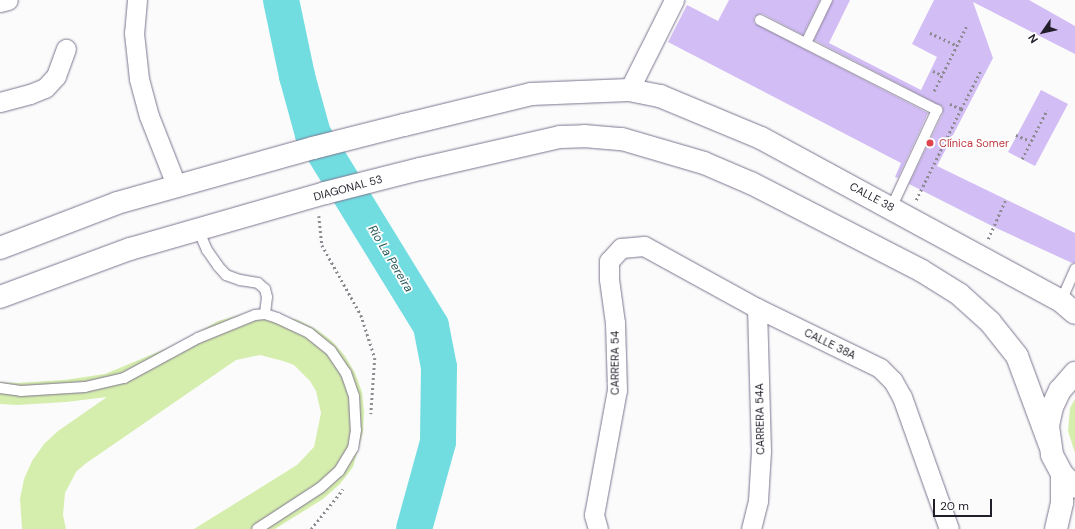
<!DOCTYPE html>
<html>
<head>
<meta charset="utf-8">
<style>
  body { margin:0 }
  #map { position:relative; width:1075px; height:529px; overflow:hidden; background:#fbfbfb; font-family:"DM Sans",sans-serif }
  div>[style] { position:absolute }
  [style*='--x'] { left:calc(var(--x)*1px); top:calc(var(--y)*1px); width:calc(var(--w)*1px); rotate:calc(var(--a)*1deg) }
  .green>* { inset:0; background:#d6eead }
  .river>* { height:36px; margin:-18px; padding:0 18px; transform-origin:18px; border-radius:18px; background:#71dde1 }
  .building>* { inset:0; background:#d2bdf5 }
  .path>* { height:2.5px; margin-top:-1.25px; transform-origin:0; background:repeating-linear-gradient(90deg,#8d8b91 0 2px,transparent 0 5px) }
  .roads { filter:drop-shadow(0 0 1px #7e748f) drop-shadow(0 0 1px #7e748f) }
  .lane>* { height:10px; margin:-5px; padding:0 5px; transform-origin:5px; border-radius:5px; background:#fff }
  .street>* { height:19px; margin:-9.5px; padding:0 9.5px; transform-origin:9.5px; border-radius:9.5px; background:#fff }
  .secondary>* { height:22px; margin:-11px; padding:0 11px; transform-origin:11px; border-radius:11px; background:#fff }
  .primary>* { height:22px; margin:-11px; padding:0 11px; transform-origin:11px; border-radius:11px; background:#fff }
  .dots>* { width:11px; height:11px; translate:-50% -50%; box-sizing:border-box; border:2px solid #fff; border-radius:50% }
  span { translate:-50% -50%; white-space:nowrap; text-align:center; line-height:1.15; -webkit-text-stroke:3.5px #fff; paint-order:stroke }
  .health-label { font-size:11px; color:#be3a42 }
  .left { translate:0 -50%; text-align:left }
  .street-label { font-size:11px; color:#221e29 }
  .water-label { font-size:12px; color:#2a5a5c; font-style:italic }
  .north { position:absolute; left:1023px; top:12px; width:40px; height:40px; -webkit-text-stroke:3px #fff; paint-order:stroke; rotate:236deg; font-size:11px; font-weight:700; line-height:16px; text-align:center; color:#221e29 }
  .north::after { content:''; display:block; margin:auto; width:14px; height:18px; background:#221e29; clip-path:polygon(50% 0,100% 100%,50% 72%,0 100%) }
  .scale { position:absolute; left:933px; top:499px; width:59px; height:18px; box-sizing:border-box; border:2px solid #221e29; border-top:0; padding-left:5px; font-size:12px; line-height:14px; white-space:nowrap; color:#221e29; -webkit-text-stroke:3px #fff; paint-order:stroke }
</style>
</head>
<body>
<div id="map">
  <div class="green">
    <i style="clip-path:polygon(262px 312px,298px 320px,316px 329px,332px 341px,345px 356px,355px 373px,362px 392px,364px 412px,363px 432px,353px 467px,340px 484px,323px 499px,275px 529px,194px 529px,297px 465px,314px 447px,321px 413px,316px 391px,310px 381px,294px 365px,283px 361px,260px 355px,236px 360px,85px 464px,76px 472px,65px 493px,63px 515px,66px 529px,22px 529px,20px 499px,24px 479px,32px 461px,44px 444px,58px 431px,107px 397px,66px 402px,17px 405px,0 404px,0 382px,17px 383px,64px 380px,105px 374px,177px 344px,218px 321px,243px 314px)"></i>
    <i style="clip-path:polygon(1075px 399px,1075px 453px,1068px 431px,1070px 408px)"></i>
  </div>
  <div class="river">
    <i style="--x:281;--y:0;--w:78;--a:78.1"></i>
    <i style="--x:297;--y:76;--w:60;--a:74.6"></i>
    <i style="--x:313;--y:134;--w:225;--a:58.4"></i>
    <i style="--x:431;--y:326;--w:42;--a:79"></i>
    <i style="--x:439;--y:367;--w:75;--a:90.8"></i>
    <i style="--x:438;--y:442;--w:90;--a:105.4"></i>
  </div>
  <div class="building">
    <i style="clip-path:polygon(729px 0,820px 0,803px 35px,763px 14px,759px 14px,754px 17px,754px 23px,928px 113px,898px 178px,895px 177px,901px 163px,668px 42px,687px 5px,718px 21px)"></i>
    <i style="clip-path:polygon(833px 0,850px 0,829px 43px,921px 90px,937px 57px,912px 44px,934px 0,1029px 0,1075px 26px,1075px 54px,973px 2px,993px 58px,937px 166px,1075px 233px,1075px 263px,1072px 263px,994px 227px,909px 184px,943px 113px,943px 107px,814px 40px)"></i>
    <i style="clip-path:polygon(1041px 90px,1068px 104px,1035px 166px,1008px 152px)"></i>
  </div>
  <div class="path">
    <i style="--x:930;--y:33;--w:29;--a:25"></i>
    <i style="--x:933;--y:71;--w:10;--a:24"></i>
    <i style="--x:934;--y:91;--w:72;--a:-63.4"></i>
    <i style="--x:950;--y:104;--w:12;--a:24"></i>
    <i style="--x:961;--y:109;--w:44;--a:-62.9"></i>
    <i style="--x:1016;--y:135;--w:15;--a:23"></i>
    <i style="--x:1022;--y:159;--w:55;--a:-63"></i>
    <i style="--x:916;--y:200;--w:102;--a:-63.7"></i>
    <i style="--x:961;--y:109;--w:4;--a:27"></i>
    <i style="--x:319;--y:216;--w:29;--a:84"></i>
    <i style="--x:322;--y:245;--w:80;--a:60.9"></i>
    <i style="--x:361;--y:315;--w:45;--a:72"></i>
    <i style="--x:375;--y:358;--w:56;--a:94.1"></i>
    <i style="--x:988;--y:239;--w:44;--a:-65.8"></i>
    <i style="--x:311;--y:529;--w:51;--a:-51.3"></i>
  </div>
  <div class="roads">
    <div class="lane">
      <i style="--x:760;--y:20;--w:199;--a:27"></i>
      <i style="--x:937;--y:110;--w:108;--a:115.1"></i>
      <i style="--x:806;--y:43;--w:48;--a:-64"></i>
      <i style="--x:198;--y:229;--w:23;--a:67"></i>
      <i style="--x:207;--y:250;--w:19;--a:55"></i>
      <i style="--x:218;--y:266;--w:12;--a:48"></i>
      <i style="--x:226;--y:275;--w:15;--a:20"></i>
      <i style="--x:240;--y:280;--w:18;--a:9"></i>
      <i style="--x:258;--y:283;--w:9;--a:41"></i>
      <i style="--x:265;--y:289;--w:8;--a:76"></i>
      <i style="--x:267;--y:297;--w:17;--a:97"></i>
      <i style="--x:1061;--y:301;--w:35;--a:-66"></i>
      <i style="--x:0;--y:388;--w:21;--a:8"></i>
      <i style="--x:21;--y:391;--w:64;--a:-3.6"></i>
      <i style="--x:85;--y:387;--w:40;--a:-13"></i>
      <i style="--x:124;--y:378;--w:84;--a:-28.4"></i>
      <i style="--x:198;--y:338;--w:61;--a:-22"></i>
      <i style="--x:255;--y:315;--w:10;--a:-6"></i>
      <i style="--x:265;--y:314;--w:13;--a:18"></i>
      <i style="--x:277;--y:318;--w:35;--a:25"></i>
      <i style="--x:309;--y:333;--w:28;--a:39"></i>
      <i style="--x:331;--y:351;--w:27;--a:56"></i>
      <i style="--x:346;--y:373;--w:24;--a:71"></i>
      <i style="--x:354;--y:396;--w:34;--a:87"></i>
      <i style="--x:356;--y:430;--w:18;--a:99"></i>
      <i style="--x:353;--y:448;--w:27;--a:121"></i>
      <i style="--x:339;--y:471;--w:25;--a:138"></i>
      <i style="--x:320;--y:488;--w:75;--a:146.9"></i>
    </div>
    <div class="street">
      <i style="--x:137;--y:0;--w:33;--a:95"></i>
      <i style="--x:134;--y:33;--w:46;--a:83.8"></i>
      <i style="--x:139;--y:79;--w:38;--a:75"></i>
      <i style="--x:149;--y:116;--w:76;--a:68.5"></i>
      <i style="--x:0;--y:2;--w:8;--a:-14"></i>
      <i style="--x:629;--y:90;--w:101;--a:-63.4"></i>
      <i style="--x:0;--y:102;--w:31;--a:-15"></i>
      <i style="--x:30;--y:94;--w:16;--a:-22"></i>
      <i style="--x:45;--y:88;--w:16;--a:-47"></i>
      <i style="--x:56;--y:76;--w:29;--a:-70"></i>
      <i style="--x:598;--y:529;--w:15;--a:-106"></i>
      <i style="--x:594;--y:515;--w:127;--a:-79.6"></i>
      <i style="--x:617;--y:390;--w:67;--a:-91.7"></i>
      <i style="--x:615;--y:323;--w:44;--a:-97.8"></i>
      <i style="--x:609;--y:279;--w:18;--a:-90"></i>
      <i style="--x:609;--y:261;--w:18;--a:-47"></i>
      <i style="--x:621;--y:248;--w:23;--a:-5"></i>
      <i style="--x:644;--y:246;--w:129;--a:28.8"></i>
      <i style="--x:757;--y:308;--w:137;--a:26"></i>
      <i style="--x:880;--y:368;--w:18;--a:45"></i>
      <i style="--x:893;--y:381;--w:18;--a:61"></i>
      <i style="--x:902;--y:397;--w:140;--a:70.4"></i>
      <i style="--x:751;--y:529;--w:29;--a:-76"></i>
      <i style="--x:758;--y:501;--w:50;--a:-86.6"></i>
      <i style="--x:761;--y:451;--w:143;--a:-91.6"></i>
    </div>
    <div class="secondary">
      <i style="--x:1056;--y:529;--w:28;--a:-77"></i>
      <i style="--x:1062;--y:502;--w:28;--a:-90"></i>
    </div>
    <div class="primary">
      <i style="--x:0;--y:248;--w:125;--a:-21"></i>
      <i style="--x:117;--y:203;--w:204;--a:-15.7"></i>
      <i style="--x:313;--y:148;--w:94;--a:-14.2"></i>
      <i style="--x:404;--y:125;--w:131;--a:-13.7"></i>
      <i style="--x:531;--y:94;--w:98;--a:-2.3"></i>
      <i style="--x:629;--y:90;--w:32;--a:11"></i>
      <i style="--x:660;--y:96;--w:109;--a:22.6"></i>
      <i style="--x:761;--y:138;--w:341;--a:28.5"></i>
      <i style="--x:1061;--y:301;--w:18;--a:41"></i>
      <i style="--x:0;--y:297;--w:139;--a:-20.3"></i>
      <i style="--x:130;--y:249;--w:203;--a:-16"></i>
      <i style="--x:325;--y:193;--w:98;--a:-14.2"></i>
      <i style="--x:420;--y:169;--w:144;--a:-12.9"></i>
      <i style="--x:560;--y:137;--w:24;--a:-2"></i>
      <i style="--x:584;--y:136;--w:38;--a:5"></i>
      <i style="--x:622;--y:139;--w:85;--a:16.3"></i>
      <i style="--x:704;--y:163;--w:51;--a:23.1"></i>
      <i style="--x:751;--y:183;--w:192;--a:27.2"></i>
      <i style="--x:922;--y:271;--w:44;--a:31.9"></i>
      <i style="--x:959;--y:294;--w:42;--a:42.1"></i>
      <i style="--x:990;--y:322;--w:43;--a:51.5"></i>
      <i style="--x:1017;--y:356;--w:95;--a:69.7"></i>
      <i style="--x:1075;--y:373;--w:23;--a:131"></i>
      <i style="--x:1060;--y:390;--w:19;--a:115"></i>
      <i style="--x:1052;--y:407;--w:19;--a:102"></i>
      <i style="--x:1048;--y:426;--w:29;--a:82"></i>
      <i style="--x:1052;--y:455;--w:21;--a:62"></i>
      <i style="--x:1062;--y:474;--w:18;--a:45"></i>
    </div>
  </div>
  <div class="dots">
    <i style="left:930px;top:143px;background:#e0444e"></i>
  </div>
  <div class="health-label">
    <span class="left" style="left:939px;top:143px">Clínica Somer</span>
  </div>
  <div class="street-label">
    <span style="left:348px;top:188px;rotate:-15deg">DIAGONAL 53</span>
    <span style="left:872px;top:197px;rotate:28deg">CALLE 38</span>
    <span style="left:830px;top:344px;rotate:26deg">CALLE 38A</span>
    <span style="left:615px;top:363px;rotate:-90deg">CARRERA 54</span>
    <span style="left:760px;top:419px;rotate:-91deg">CARRERA 54A</span>
  </div>
  <div class="water-label">
    <span style="left:390px;top:259px;rotate:59deg">Río La Pereira</span>
  </div>
  <div class="north">N</div>
  <div class="scale">20 m</div>
</div>
</body>
</html>
